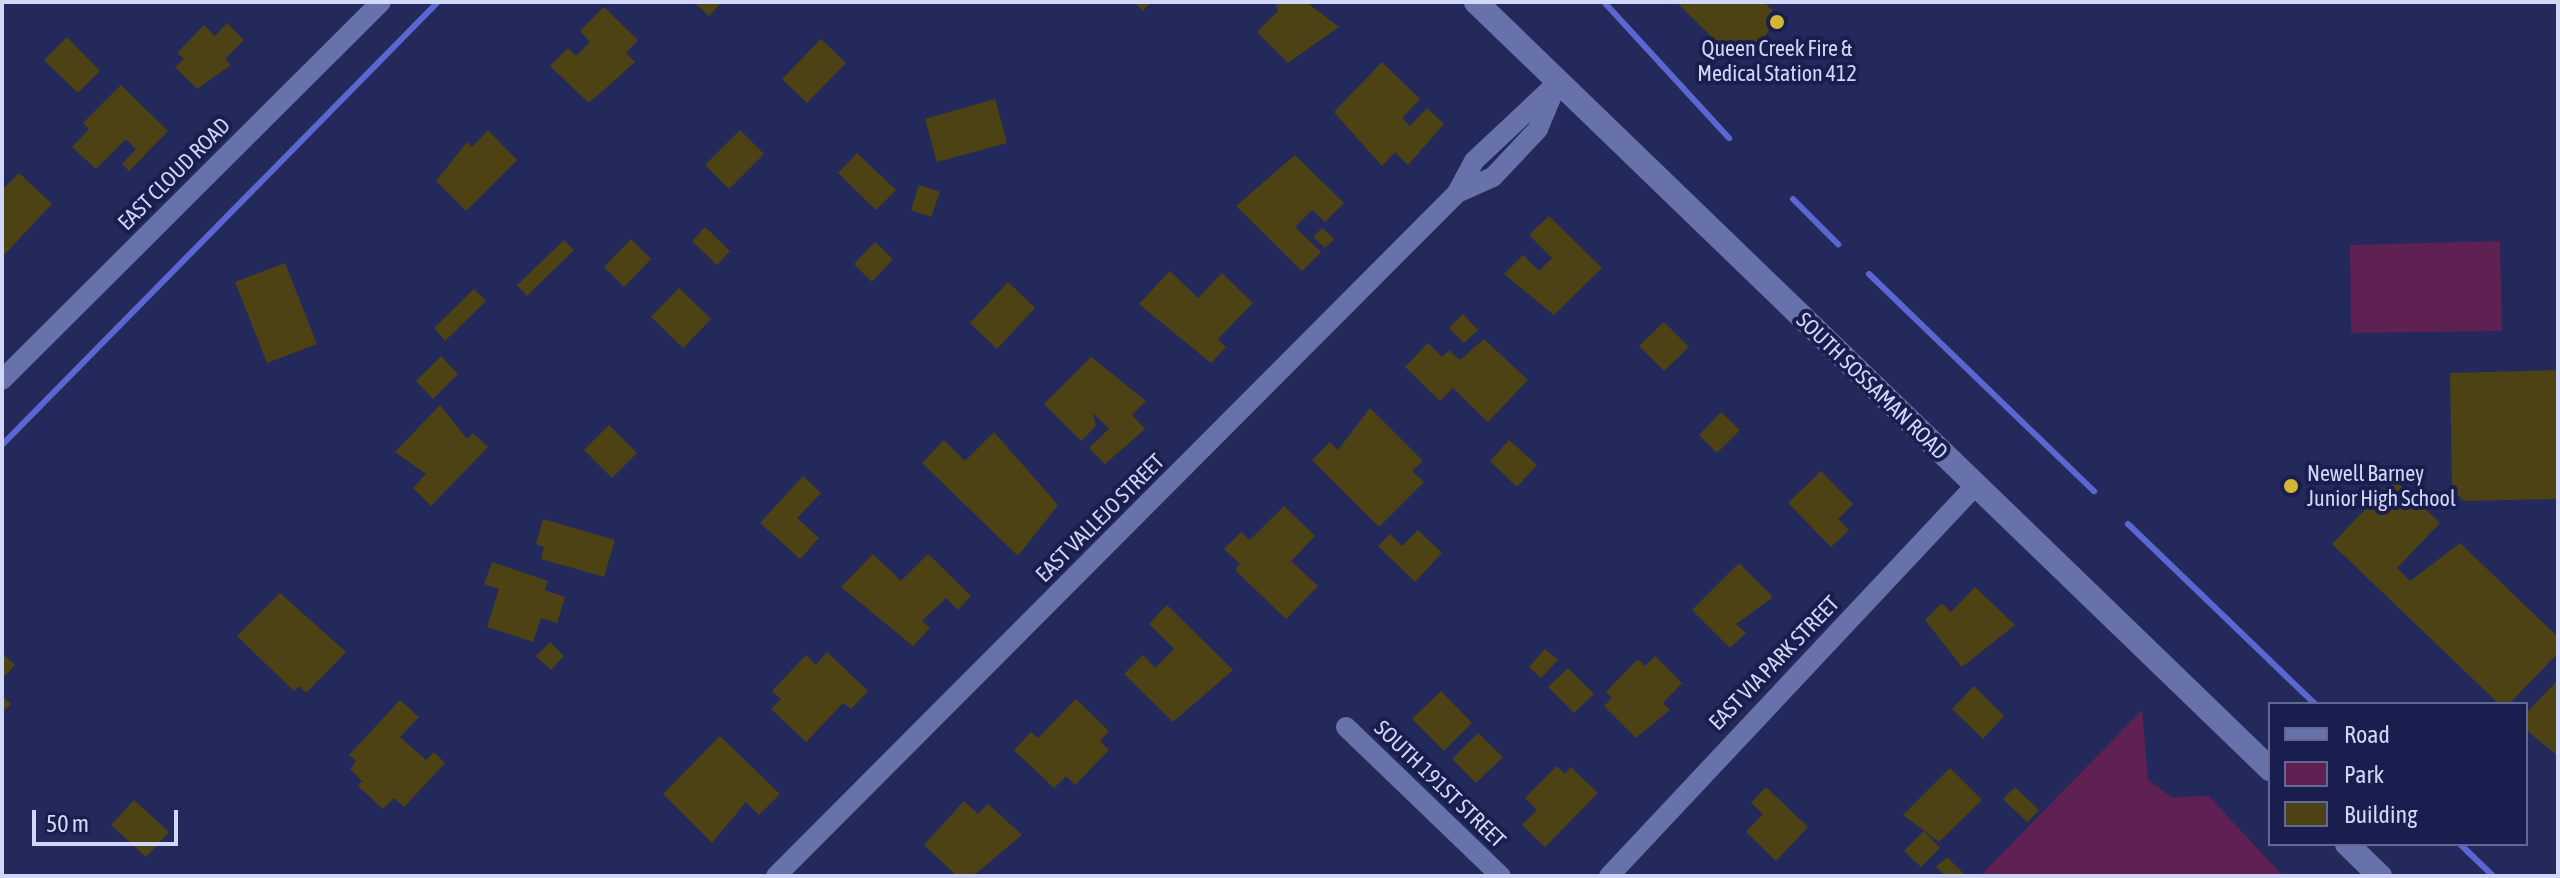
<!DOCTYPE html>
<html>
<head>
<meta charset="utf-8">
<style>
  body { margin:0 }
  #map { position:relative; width:2560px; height:878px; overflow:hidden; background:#23295a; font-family:"Asap Condensed",sans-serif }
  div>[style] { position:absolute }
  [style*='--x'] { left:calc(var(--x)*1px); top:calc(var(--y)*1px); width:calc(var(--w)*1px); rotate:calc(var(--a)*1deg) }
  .green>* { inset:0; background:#5f2054 }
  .stream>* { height:6px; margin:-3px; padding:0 3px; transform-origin:3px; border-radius:3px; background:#5b66d0 }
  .building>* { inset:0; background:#4d4214 }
  .street>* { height:20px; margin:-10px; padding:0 10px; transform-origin:10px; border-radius:10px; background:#6872aa }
  .secondary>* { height:24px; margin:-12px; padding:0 12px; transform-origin:12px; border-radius:12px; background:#6872aa }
  .dots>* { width:22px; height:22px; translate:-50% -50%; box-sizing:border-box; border:4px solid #1a1e4f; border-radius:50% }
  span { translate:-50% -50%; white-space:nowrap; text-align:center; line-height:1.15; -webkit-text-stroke:8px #1a1e4f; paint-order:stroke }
  .poi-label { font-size:22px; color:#d0d7f7 }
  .left { translate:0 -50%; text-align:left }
  .street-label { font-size:22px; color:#d0d7f7 }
  .frame { position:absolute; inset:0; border:4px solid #d0d7f7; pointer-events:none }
  .legend { position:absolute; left:2268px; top:702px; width:260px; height:144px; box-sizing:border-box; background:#1a1e4f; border:2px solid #636892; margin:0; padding:10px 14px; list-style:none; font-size:24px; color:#d0d7f7 }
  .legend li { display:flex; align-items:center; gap:16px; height:40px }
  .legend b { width:40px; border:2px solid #636892 }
  .scale { position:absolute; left:32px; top:810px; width:146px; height:36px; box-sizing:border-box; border:4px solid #d0d7f7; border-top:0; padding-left:10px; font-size:24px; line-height:28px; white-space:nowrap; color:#d0d7f7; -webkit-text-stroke:6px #1a1e4f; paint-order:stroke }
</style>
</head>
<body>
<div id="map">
  <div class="green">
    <i style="clip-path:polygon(2500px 241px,2502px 331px,2351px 333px,2350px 245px)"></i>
    <i style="clip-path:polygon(2142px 710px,2148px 779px,2171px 797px,2209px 796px,2283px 876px,1980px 876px)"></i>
  </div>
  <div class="stream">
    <i style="--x:1604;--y:2;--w:185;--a:47.4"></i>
    <i style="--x:1793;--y:199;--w:64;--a:45"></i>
    <i style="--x:1869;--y:274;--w:313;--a:44"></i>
    <i style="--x:2;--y:445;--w:622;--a:-45.46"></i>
    <i style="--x:2128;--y:524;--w:260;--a:43.9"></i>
    <i style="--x:2460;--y:844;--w:46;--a:44.1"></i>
  </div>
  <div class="building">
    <i style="clip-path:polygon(694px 2px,722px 2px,709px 16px)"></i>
    <i style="clip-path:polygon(1134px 2px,1151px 2px,1143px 11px)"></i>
    <i style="clip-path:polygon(1275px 2px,1306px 2px,1339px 27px,1288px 63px,1257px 32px,1278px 11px)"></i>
    <i style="clip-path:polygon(1676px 2px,1764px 2px,1777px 15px,1757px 52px,1749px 44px,1734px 59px)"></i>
    <i style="clip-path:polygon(604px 7px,638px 40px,626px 53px,635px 62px,589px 103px,550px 66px,568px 48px,576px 56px,590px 42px,580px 31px)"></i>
    <i style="clip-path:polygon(227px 23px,244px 40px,225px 59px,231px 65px,197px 89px,175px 67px,184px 59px,177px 53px,204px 25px,215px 36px)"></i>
    <i style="clip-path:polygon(67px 37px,100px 71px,78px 93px,44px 60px)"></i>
    <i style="clip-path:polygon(821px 39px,846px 63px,807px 103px,782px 79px)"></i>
    <i style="clip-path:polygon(1382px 62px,1420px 99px,1402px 118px,1410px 126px,1427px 108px,1444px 124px,1408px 165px,1395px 152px,1382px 166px,1334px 112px)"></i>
    <i style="clip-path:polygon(121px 85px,168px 131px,129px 171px,122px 164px,136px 149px,126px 139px,96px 169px,72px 147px,89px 129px,83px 123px)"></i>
    <i style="clip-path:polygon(995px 99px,1007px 143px,937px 162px,925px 119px)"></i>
    <i style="clip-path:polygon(488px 130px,517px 160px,466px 211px,436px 181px,467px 142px,472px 147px)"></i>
    <i style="clip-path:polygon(740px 130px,764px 154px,729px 189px,705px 165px)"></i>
    <i style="clip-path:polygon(857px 153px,896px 190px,876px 210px,838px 173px)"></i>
    <i style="clip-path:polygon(1295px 155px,1344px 203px,1325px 222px,1312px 210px,1295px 227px,1321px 252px,1302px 271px,1236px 206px)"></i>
    <i style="clip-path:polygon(19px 173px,52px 204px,4px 255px,2px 190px)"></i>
    <i style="clip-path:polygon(919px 185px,940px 192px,931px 217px,911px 210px)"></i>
    <i style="clip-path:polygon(1549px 216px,1602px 268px,1554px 315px,1504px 274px,1523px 255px,1539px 271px,1552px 258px,1529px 235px)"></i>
    <i style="clip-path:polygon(705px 227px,730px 251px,717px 265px,692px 241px)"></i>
    <i style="clip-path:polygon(1322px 228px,1334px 239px,1325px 248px,1313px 237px)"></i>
    <i style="clip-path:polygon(631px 239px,651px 259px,624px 287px,604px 267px)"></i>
    <i style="clip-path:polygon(564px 240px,574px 250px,527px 296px,517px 285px)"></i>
    <i style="clip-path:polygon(875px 242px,893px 259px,872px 282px,854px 264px)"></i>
    <i style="clip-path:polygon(285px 263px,317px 344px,267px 363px,235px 282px)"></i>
    <i style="clip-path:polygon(1170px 271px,1198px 298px,1222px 273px,1253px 303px,1218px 339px,1226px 347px,1211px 363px,1139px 304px)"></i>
    <i style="clip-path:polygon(1008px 282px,1035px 308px,997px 349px,970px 323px)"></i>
    <i style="clip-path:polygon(679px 288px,711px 319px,683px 348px,651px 317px)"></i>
    <i style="clip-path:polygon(474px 289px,486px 301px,445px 341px,434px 328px)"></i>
    <i style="clip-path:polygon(1463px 314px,1478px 330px,1464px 343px,1449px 328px)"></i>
    <i style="clip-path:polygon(1664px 322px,1689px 347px,1664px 371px,1639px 346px)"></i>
    <i style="clip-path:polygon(1484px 339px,1528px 380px,1488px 422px,1453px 388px,1440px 401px,1405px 367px,1428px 343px,1442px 357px,1449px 350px,1460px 360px)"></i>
    <i style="clip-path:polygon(441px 356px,458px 374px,433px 399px,416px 381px)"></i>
    <i style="clip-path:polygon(1091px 357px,1146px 401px,1132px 415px,1145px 429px,1105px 464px,1089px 448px,1109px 429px,1093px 413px,1096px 426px,1081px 441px,1044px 404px)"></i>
    <i style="clip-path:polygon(2558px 370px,2558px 499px,2464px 501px,2452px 489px,2450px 373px)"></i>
    <i style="clip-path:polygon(440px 405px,467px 439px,473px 433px,488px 447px,431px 506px,413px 488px,426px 474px,395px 452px)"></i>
    <i style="clip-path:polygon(1370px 408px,1423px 461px,1412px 471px,1424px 482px,1379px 527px,1312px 460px,1330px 442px,1338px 450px)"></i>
    <i style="clip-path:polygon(1721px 412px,1740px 430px,1717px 453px,1699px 435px)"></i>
    <i style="clip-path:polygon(609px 425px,637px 453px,612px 478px,584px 450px)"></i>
    <i style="clip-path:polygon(994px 432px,1058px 505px,1018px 556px,922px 463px,944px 440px,965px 461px)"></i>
    <i style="clip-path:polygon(1509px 440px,1537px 465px,1517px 487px,1490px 461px)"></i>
    <i style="clip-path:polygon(1821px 471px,1853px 504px,1838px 519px,1849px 530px,1831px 547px,1788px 503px)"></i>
    <i style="clip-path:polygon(803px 476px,821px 493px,797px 518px,819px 538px,800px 559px,760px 523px)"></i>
    <i style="clip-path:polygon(2394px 479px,2440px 523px,2397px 568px,2410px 581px,2460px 543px,2558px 637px,2558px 653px,2509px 704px,2499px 704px,2332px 544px)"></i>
    <i style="clip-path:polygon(1284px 506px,1315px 536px,1291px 561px,1318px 586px,1286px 619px,1235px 570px,1240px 564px,1224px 549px,1241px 532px,1250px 540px)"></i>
    <i style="clip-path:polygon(543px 519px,615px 540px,604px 577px,541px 559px,544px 547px,536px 544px)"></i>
    <i style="clip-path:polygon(1418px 530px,1442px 553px,1415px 582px,1378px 546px,1390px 534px,1402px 546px)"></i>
    <i style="clip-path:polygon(873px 554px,901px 581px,928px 554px,971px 596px,958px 610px,946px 598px,922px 621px,930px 628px,913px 646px,841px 587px)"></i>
    <i style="clip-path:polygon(492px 562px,548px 581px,545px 590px,565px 597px,557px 623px,541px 618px,533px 642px,487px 627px,499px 589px,484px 584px)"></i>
    <i style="clip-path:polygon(1739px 563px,1773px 597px,1736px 624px,1746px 633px,1730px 648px,1692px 610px)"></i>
    <i style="clip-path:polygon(1975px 587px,2015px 625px,1962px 667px,1925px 620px,1942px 603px,1951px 612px)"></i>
    <i style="clip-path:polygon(280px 593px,346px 652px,306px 693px,299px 686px,294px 691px,237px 636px)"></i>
    <i style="clip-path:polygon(1167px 605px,1233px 670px,1173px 722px,1124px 674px,1143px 655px,1155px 668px,1174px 649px,1149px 624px)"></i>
    <i style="clip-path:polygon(550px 642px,564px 656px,551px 670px,536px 656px)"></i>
    <i style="clip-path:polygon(1545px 649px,1558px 660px,1541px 678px,1529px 667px)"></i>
    <i style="clip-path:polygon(827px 652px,868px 691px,851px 709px,843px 703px,806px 742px,771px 709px,781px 699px,772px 691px,806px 655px,816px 665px)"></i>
    <i style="clip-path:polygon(2px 653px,15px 665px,2px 679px)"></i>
    <i style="clip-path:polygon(1655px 656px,1682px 683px,1663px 703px,1670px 710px,1636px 738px,1604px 706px,1612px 698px,1606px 692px,1638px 659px,1645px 666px)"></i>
    <i style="clip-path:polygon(1568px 668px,1594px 694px,1574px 713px,1548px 687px)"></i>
    <i style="clip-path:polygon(2558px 680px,2558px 756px,2526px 730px,2526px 713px)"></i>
    <i style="clip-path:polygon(1974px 686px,2004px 716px,1983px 739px,1952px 709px)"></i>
    <i style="clip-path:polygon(1441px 691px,1472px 723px,1444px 751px,1412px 719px)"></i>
    <i style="clip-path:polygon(2px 696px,11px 704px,2px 713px)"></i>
    <i style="clip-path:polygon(1076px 699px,1109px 731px,1100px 741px,1109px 750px,1075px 785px,1066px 776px,1054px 788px,1014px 750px,1031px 732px,1038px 738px)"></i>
    <i style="clip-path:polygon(400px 700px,419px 717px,400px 737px,426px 760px,434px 752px,445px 763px,404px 807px,394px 798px,383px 809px,358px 786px,362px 781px,350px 769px,356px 761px,349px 755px)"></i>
    <i style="clip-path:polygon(1478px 733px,1503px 757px,1476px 783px,1452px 759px)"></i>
    <i style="clip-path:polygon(720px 736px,780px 794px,759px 815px,746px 802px,712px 843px,663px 794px)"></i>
    <i style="clip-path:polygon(1557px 766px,1565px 774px,1571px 767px,1598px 793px,1545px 847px,1522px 825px,1537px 810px,1525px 798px)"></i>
    <i style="clip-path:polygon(1950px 768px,1982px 800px,1939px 842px,1903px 815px)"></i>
    <i style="clip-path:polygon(1766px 787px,1808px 827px,1776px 861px,1746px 832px,1763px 814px,1751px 803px)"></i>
    <i style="clip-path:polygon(2015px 787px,2039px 810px,2027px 822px,2003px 799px)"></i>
    <i style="clip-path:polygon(134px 800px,169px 832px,146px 857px,111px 825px)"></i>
    <i style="clip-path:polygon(964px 801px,978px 814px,988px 804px,1022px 835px,973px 876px,957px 876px,924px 845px)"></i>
    <i style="clip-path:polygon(1924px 831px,1940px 848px,1921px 867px,1904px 851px)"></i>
    <i style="clip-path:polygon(1947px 857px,1966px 876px,1946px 876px,1936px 867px)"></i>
  </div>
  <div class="street">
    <i style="--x:1457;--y:193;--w:39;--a:-24"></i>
    <i style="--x:1493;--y:177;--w:66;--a:-46.8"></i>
    <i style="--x:1538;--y:129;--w:47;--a:-67.3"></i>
    <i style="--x:2;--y:380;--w:535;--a:-44.92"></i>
    <i style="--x:1346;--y:727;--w:215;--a:43.9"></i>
    <i style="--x:776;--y:876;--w:964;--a:-45.08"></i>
    <i style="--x:1457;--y:193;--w:36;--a:-62"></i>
    <i style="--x:1474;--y:161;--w:114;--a:-43.2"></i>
    <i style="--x:1609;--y:876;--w:535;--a:-46.82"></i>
  </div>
  <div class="secondary">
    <i style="--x:1476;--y:2;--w:1104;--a:44.01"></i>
    <i style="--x:2347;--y:844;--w:46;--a:44.1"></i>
  </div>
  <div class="dots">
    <i style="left:1777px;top:22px;background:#d4b635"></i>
    <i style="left:2291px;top:486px;background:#d4b635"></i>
  </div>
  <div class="poi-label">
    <span style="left:1777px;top:61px">Queen Creek Fire &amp;<br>Medical Station 412</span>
    <span class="left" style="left:2307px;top:486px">Newell Barney<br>Junior High School</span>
  </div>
  <div class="street-label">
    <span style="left:174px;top:174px;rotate:-45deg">EAST CLOUD ROAD</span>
    <span style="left:1872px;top:386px;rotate:44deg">SOUTH SOSSAMAN ROAD</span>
    <span style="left:1100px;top:518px;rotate:-45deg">EAST VALLEJO STREET</span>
    <span style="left:1774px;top:663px;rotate:-46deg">EAST VIA PARK STREET</span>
    <span style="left:1440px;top:784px;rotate:44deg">SOUTH 191ST STREET</span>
  </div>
  <div class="frame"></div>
  <ul class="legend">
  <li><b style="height:10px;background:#6872aa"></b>Road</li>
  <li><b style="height:22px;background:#5f2054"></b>Park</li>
  <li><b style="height:22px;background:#4d4214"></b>Building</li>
  </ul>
  <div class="scale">50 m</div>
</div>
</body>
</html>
